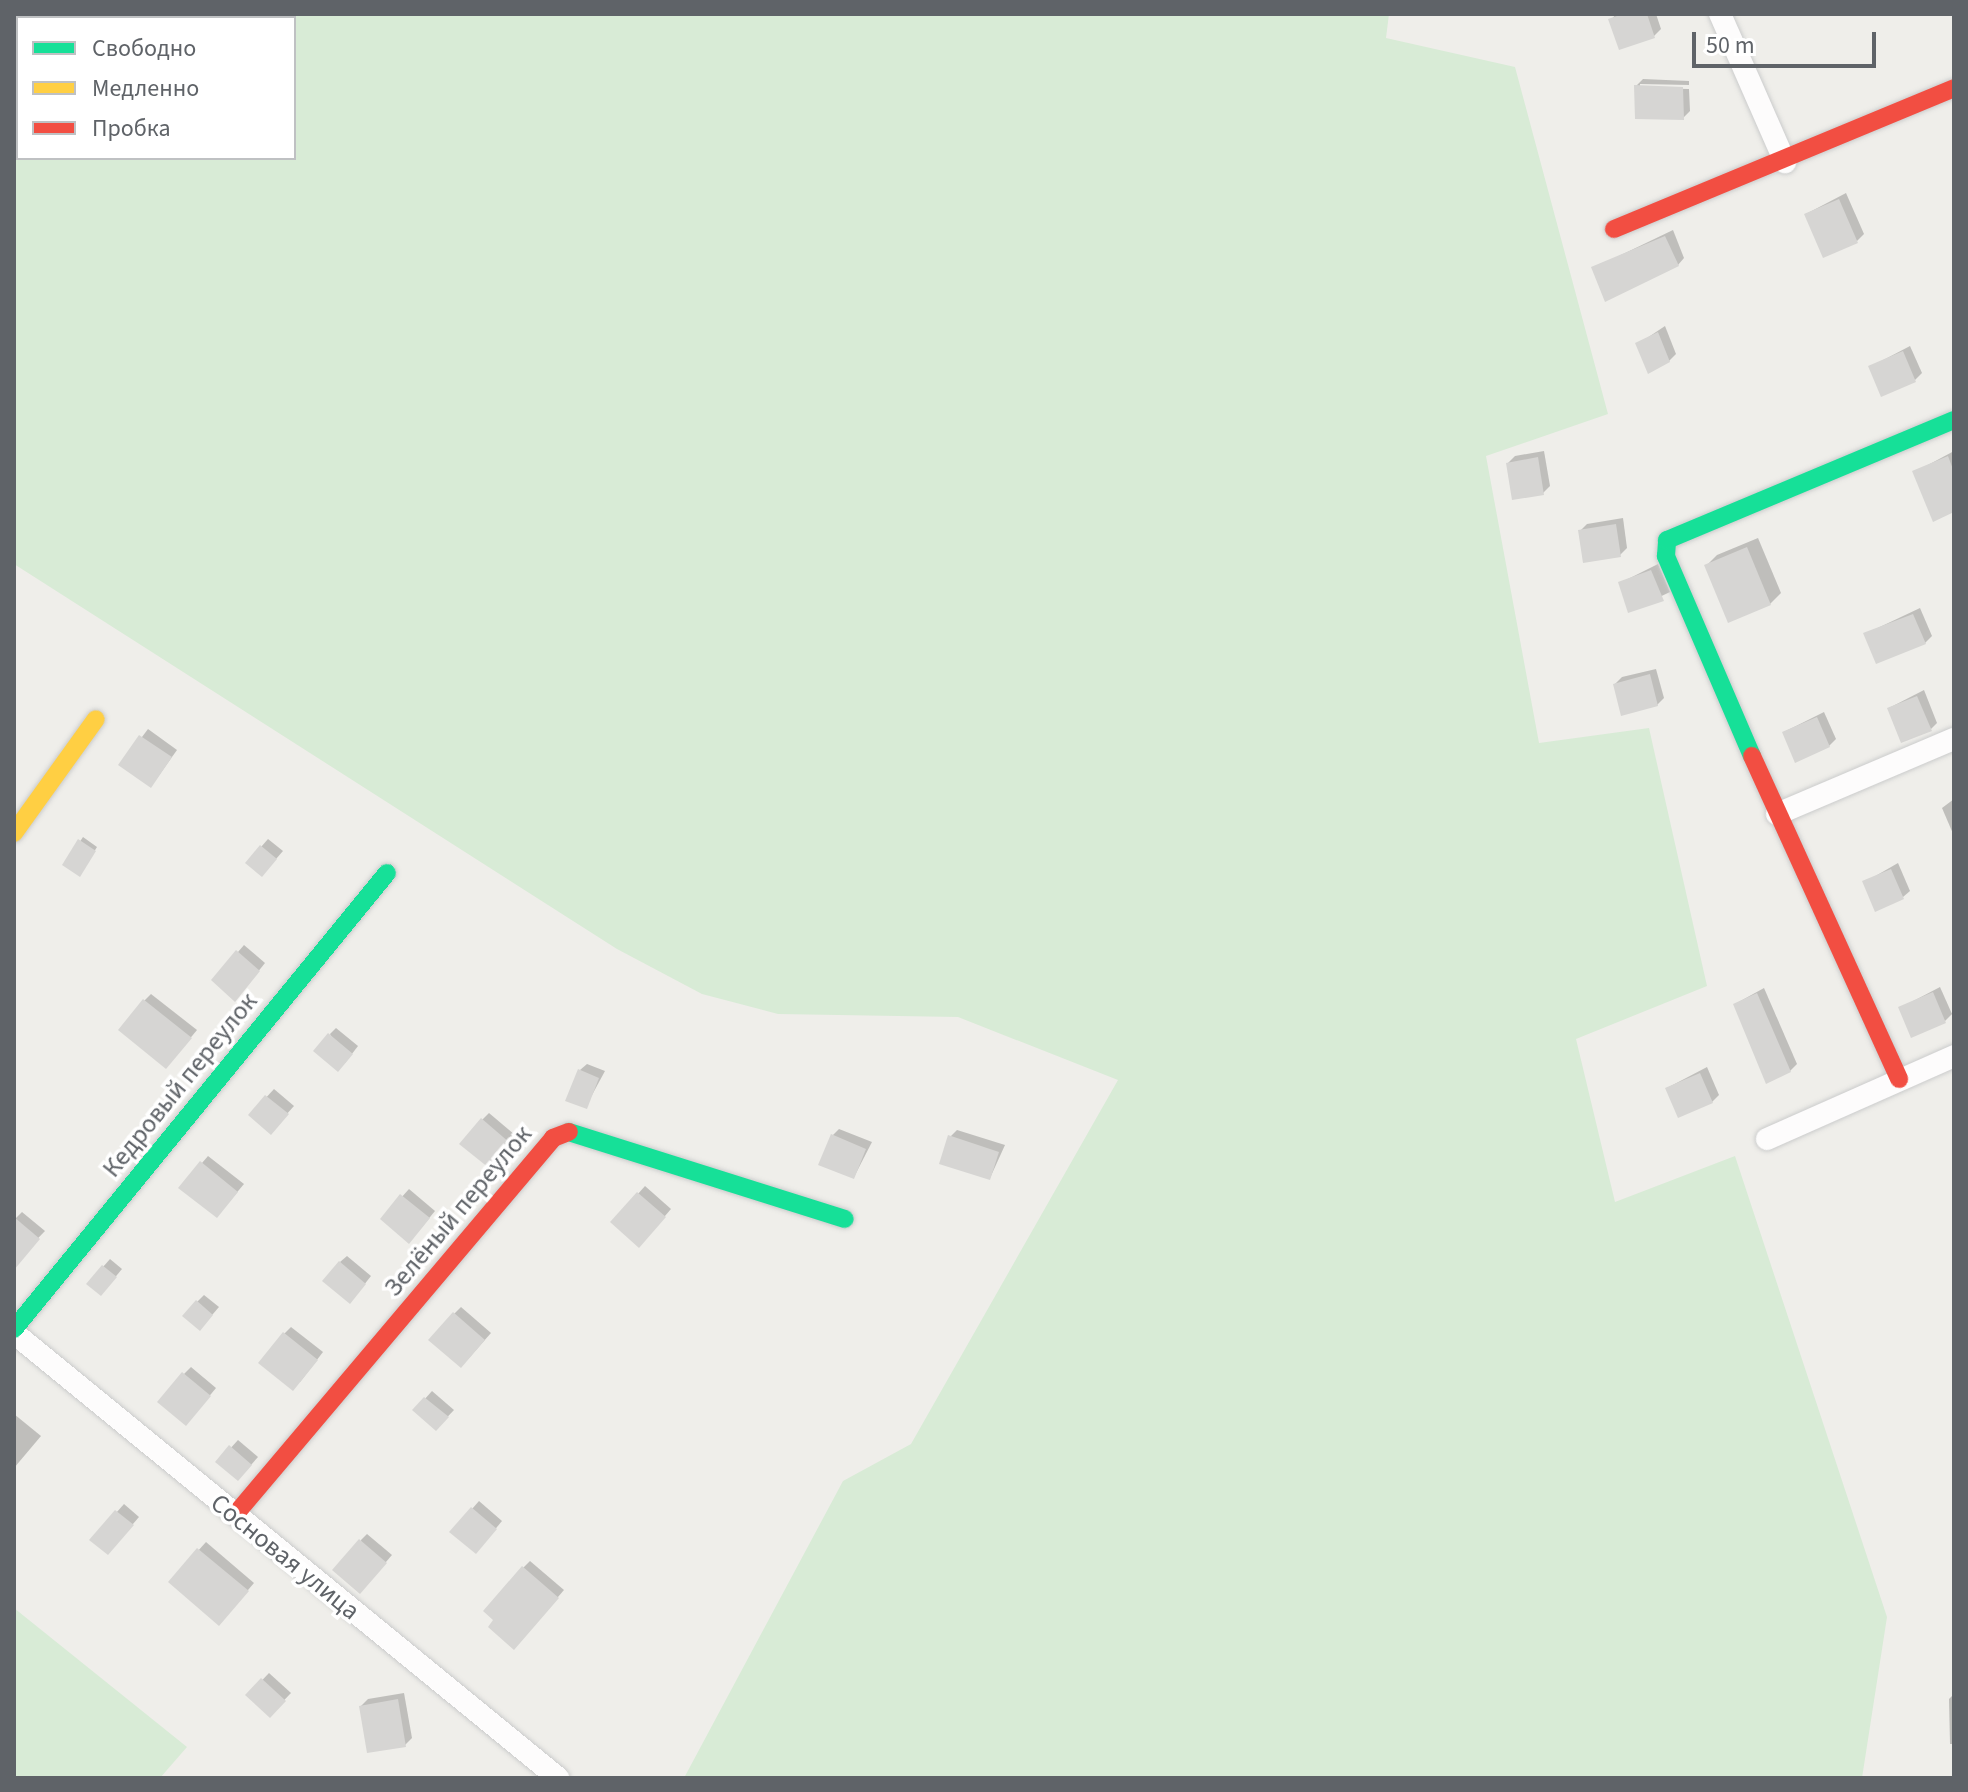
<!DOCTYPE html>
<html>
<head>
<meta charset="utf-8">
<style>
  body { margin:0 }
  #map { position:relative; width:1968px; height:1792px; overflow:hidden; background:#efeeea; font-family:"Source Sans 3",sans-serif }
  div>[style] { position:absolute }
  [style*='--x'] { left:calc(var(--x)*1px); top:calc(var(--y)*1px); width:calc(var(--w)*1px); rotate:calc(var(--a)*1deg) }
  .green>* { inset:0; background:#d8ebd6 }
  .shadow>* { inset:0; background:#0003 }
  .building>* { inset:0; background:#d6d5d3 }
  .roads { filter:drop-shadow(0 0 2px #cbcccc) drop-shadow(0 0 2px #cbcccc) }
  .street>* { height:22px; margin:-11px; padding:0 11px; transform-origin:11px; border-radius:11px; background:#fdfcfc }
  .fast>* { height:18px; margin:-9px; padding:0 9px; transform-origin:9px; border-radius:9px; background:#16e098 }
  .slow>* { height:18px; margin:-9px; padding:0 9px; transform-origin:9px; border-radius:9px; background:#ffcf43 }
  .jam>* { height:18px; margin:-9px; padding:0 9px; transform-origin:9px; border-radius:9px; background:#f24e42 }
  span { translate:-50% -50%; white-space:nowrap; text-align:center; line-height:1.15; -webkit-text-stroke:7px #fff; paint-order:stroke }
  .street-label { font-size:26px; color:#5f6368 }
  .frame { position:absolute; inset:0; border:16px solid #5f6368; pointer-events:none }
  .legend { position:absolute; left:16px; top:16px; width:280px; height:144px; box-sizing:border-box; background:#fff; border:2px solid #bfc1c3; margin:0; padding:10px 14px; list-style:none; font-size:24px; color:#5f6368 }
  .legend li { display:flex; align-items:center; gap:16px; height:40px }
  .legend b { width:40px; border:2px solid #bfc1c3 }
  .scale { position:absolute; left:1692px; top:32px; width:184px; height:36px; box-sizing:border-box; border:4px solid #5f6368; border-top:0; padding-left:10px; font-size:24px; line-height:28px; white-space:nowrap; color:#5f6368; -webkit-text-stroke:6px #fff; paint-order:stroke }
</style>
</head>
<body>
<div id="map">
  <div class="green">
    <i style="clip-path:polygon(evenodd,14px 14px,1389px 14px,1386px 38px,1515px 67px,1608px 414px,1486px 456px,1539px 743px,1649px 728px,1707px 986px,1576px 1039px,1615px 1202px,1735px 1156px,1887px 1617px,1862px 1778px,684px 1778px,843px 1481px,911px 1444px,1118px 1080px,958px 1017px,778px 1014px,702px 994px,617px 949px,14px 564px,14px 14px,18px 18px,294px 18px,294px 158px,18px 158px,18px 18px)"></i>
    <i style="clip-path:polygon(14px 1608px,187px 1747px,160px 1778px,14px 1778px)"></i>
  </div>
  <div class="shadow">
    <i style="clip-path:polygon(1616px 14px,1656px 14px,1661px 29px,1654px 36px,1611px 20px)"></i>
    <i style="clip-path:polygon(1643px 79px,1689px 81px,1689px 85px,1640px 84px,1640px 88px,1689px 89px,1690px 111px,1683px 118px,1636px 86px)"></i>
    <i style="clip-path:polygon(1846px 193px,1864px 234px,1857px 241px,1806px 214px)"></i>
    <i style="clip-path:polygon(1673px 230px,1684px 258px,1678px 265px,1594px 268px)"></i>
    <i style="clip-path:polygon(1665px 326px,1676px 354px,1669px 361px,1638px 344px)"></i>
    <i style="clip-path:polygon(1910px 346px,1922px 373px,1915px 380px,1870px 367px)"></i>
    <i style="clip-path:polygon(1544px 451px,1550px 486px,1543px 493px,1508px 463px,1515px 456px)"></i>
    <i style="clip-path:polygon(1954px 451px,1954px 510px,1915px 472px)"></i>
    <i style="clip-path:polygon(1623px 518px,1627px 548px,1620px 555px,1581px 530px,1587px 524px)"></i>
    <i style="clip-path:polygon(1758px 538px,1781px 593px,1770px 604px,1706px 566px,1717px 555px)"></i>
    <i style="clip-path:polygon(1658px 564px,1670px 592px,1630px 611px,1620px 583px)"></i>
    <i style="clip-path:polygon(1920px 608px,1932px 636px,1925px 643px,1865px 634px)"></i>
    <i style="clip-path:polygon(1656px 669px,1664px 698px,1657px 705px,1615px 684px,1622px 677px)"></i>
    <i style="clip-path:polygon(1924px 690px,1937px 723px,1931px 729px,1889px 708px)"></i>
    <i style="clip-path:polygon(1824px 712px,1836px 739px,1829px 746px,1784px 732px)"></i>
    <i style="clip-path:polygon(148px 729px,177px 750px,157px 778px,121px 765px)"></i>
    <i style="clip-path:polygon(1954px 799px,1954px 836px,1942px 808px)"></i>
    <i style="clip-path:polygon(83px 837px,97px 847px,82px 871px,65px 864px)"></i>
    <i style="clip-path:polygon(268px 839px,283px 851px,269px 867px,248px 862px)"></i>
    <i style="clip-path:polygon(1898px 863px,1910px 891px,1903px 897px,1865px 882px)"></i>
    <i style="clip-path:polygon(244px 945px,265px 963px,242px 992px,214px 980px)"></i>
    <i style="clip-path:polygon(1940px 987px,1952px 1014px,1945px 1021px,1900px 1008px)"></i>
    <i style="clip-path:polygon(1764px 988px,1797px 1064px,1790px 1071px,1735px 1004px)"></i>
    <i style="clip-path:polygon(151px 994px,197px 1030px,173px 1059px,144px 1001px)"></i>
    <i style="clip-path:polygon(336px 1028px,358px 1046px,345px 1063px,330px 1034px)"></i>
    <i style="clip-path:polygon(587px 1064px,605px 1071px,586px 1106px,580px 1070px)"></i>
    <i style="clip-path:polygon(1707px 1067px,1719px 1095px,1712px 1102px,1667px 1088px)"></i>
    <i style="clip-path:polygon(274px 1089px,294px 1106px,277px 1125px,250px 1115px)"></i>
    <i style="clip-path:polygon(489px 1113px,515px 1135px,495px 1159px,482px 1120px)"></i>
    <i style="clip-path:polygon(839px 1129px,872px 1142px,854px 1177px,832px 1136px)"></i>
    <i style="clip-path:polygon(957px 1130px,1005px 1145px,990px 1178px,950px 1137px)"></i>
    <i style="clip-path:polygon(208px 1156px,244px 1184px,223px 1209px,202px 1163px)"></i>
    <i style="clip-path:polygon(645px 1186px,671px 1209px,646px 1238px,613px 1222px)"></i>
    <i style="clip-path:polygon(409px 1189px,435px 1211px,416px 1234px,382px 1219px)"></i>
    <i style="clip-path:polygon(22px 1212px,45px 1231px,14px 1263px,14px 1220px)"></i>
    <i style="clip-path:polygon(347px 1256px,371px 1276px,356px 1295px,340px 1262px)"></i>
    <i style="clip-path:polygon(110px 1259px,122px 1269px,107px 1287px,88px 1284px)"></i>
    <i style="clip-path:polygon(204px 1295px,219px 1307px,206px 1322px,197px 1302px)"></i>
    <i style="clip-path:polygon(461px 1307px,491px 1333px,468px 1359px,454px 1314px)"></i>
    <i style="clip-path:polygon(291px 1327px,323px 1352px,300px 1382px,284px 1334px)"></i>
    <i style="clip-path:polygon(191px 1367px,216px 1388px,192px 1417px,184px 1374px)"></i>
    <i style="clip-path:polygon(432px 1391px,454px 1410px,436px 1429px,415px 1410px)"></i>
    <i style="clip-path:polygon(14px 1414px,41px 1436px,14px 1468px)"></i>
    <i style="clip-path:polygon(238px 1440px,258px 1457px,245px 1472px,218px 1462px)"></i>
    <i style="clip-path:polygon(479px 1501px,502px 1521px,482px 1545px,452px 1532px)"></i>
    <i style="clip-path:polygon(124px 1504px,139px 1517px,114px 1546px,92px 1540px)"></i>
    <i style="clip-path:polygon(367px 1534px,392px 1555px,366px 1585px,361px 1540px)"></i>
    <i style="clip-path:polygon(206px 1542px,254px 1583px,225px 1617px,170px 1582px)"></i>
    <i style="clip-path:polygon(530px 1561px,564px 1590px,520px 1641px,523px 1568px)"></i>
    <i style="clip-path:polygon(269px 1673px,291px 1693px,270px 1715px,248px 1695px)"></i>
    <i style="clip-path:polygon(404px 1693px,412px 1738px,405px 1745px,361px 1706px,368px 1699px)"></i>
    <i style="clip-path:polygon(1952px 1696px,1954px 1744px,1950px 1744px,1949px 1699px)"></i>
  </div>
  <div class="building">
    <i style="clip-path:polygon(1623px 14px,1647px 14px,1655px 38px,1619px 50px,1608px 19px)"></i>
    <i style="clip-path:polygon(1634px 85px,1683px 87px,1684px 120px,1635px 119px)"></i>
    <i style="clip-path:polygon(1839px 199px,1858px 243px,1823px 258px,1804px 214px)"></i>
    <i style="clip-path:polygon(1665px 236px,1679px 266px,1605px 302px,1591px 267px)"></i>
    <i style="clip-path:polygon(1658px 332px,1670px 362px,1648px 374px,1635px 343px)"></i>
    <i style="clip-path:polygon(1903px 351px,1916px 382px,1881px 397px,1868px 366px)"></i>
    <i style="clip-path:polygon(1948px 456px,1954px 472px,1954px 512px,1933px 522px,1912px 471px)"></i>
    <i style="clip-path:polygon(1538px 457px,1544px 495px,1512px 500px,1506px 463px)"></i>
    <i style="clip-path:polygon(1616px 524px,1621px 557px,1583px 563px,1578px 530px)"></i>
    <i style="clip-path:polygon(1747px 547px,1771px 605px,1728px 623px,1704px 565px)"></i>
    <i style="clip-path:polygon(1651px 570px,1664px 601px,1628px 613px,1618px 582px)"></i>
    <i style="clip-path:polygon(1913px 614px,1926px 644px,1876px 664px,1863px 633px)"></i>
    <i style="clip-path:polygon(1650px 674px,1658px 706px,1621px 716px,1613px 684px)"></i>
    <i style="clip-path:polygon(1917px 696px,1932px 731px,1901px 743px,1887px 708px)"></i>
    <i style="clip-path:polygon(1817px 717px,1830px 747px,1795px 763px,1782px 732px)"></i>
    <i style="clip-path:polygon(139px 735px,172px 757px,151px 788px,118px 765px)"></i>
    <i style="clip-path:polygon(78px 839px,96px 851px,80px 877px,62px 865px)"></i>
    <i style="clip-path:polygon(260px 845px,277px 859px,262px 877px,245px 863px)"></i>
    <i style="clip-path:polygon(1891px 869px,1904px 899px,1875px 912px,1862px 881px)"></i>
    <i style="clip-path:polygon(236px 950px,260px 971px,235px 1002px,211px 980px)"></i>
    <i style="clip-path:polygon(1933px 992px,1946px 1023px,1911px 1038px,1898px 1007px)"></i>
    <i style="clip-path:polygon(1757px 993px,1791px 1072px,1766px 1084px,1733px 1004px)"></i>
    <i style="clip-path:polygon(143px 999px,192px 1038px,166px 1069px,118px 1030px)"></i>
    <i style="clip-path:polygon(328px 1033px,353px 1054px,338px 1072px,313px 1051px)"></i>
    <i style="clip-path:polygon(578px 1069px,599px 1078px,587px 1109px,565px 1101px)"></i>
    <i style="clip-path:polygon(1700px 1073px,1713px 1103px,1678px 1118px,1665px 1088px)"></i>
    <i style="clip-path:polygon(265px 1095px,289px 1114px,271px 1135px,248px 1115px)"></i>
    <i style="clip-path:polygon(481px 1118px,510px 1143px,489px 1168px,459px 1144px)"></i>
    <i style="clip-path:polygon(831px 1134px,866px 1149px,854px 1179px,818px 1165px)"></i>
    <i style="clip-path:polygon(948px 1135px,999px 1152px,990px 1180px,939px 1164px)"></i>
    <i style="clip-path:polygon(200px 1161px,238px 1192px,217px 1218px,178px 1188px)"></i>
    <i style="clip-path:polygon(637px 1192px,666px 1217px,639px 1248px,610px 1222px)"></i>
    <i style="clip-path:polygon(400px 1194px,430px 1218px,409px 1244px,380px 1219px)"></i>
    <i style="clip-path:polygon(14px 1217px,40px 1239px,14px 1270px)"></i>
    <i style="clip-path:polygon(339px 1261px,366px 1284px,350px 1304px,322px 1281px)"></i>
    <i style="clip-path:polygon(102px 1265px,117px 1277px,101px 1296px,86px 1284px)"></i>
    <i style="clip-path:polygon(196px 1300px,213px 1315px,200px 1331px,182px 1316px)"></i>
    <i style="clip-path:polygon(453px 1312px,485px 1340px,461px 1368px,428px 1340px)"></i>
    <i style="clip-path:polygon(283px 1332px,318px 1360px,293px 1391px,258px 1363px)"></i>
    <i style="clip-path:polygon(182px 1372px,211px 1396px,186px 1426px,157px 1402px)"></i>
    <i style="clip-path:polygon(424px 1397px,449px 1417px,436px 1431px,412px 1410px)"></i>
    <i style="clip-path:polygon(229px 1445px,252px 1465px,238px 1481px,215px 1462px)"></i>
    <i style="clip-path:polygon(471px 1507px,497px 1529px,476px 1554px,449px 1532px)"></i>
    <i style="clip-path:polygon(115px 1510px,134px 1525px,108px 1555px,89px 1540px)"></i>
    <i style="clip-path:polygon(359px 1539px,387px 1563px,360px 1594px,332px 1570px)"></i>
    <i style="clip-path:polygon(197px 1548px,249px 1591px,219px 1626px,168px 1582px)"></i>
    <i style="clip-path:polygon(522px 1566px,559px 1598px,514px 1650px,488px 1627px,493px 1620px,483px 1611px)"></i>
    <i style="clip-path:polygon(261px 1678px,286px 1701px,270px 1718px,245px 1695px)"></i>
    <i style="clip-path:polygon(398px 1699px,406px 1747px,367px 1753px,359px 1706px)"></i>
  </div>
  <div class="roads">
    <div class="street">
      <i style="--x:1720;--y:14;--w:162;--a:66.3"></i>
      <i style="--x:1777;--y:814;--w:192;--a:-23"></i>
      <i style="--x:1767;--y:1139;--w:205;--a:-23.9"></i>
      <i style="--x:14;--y:1333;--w:703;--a:39.28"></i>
    </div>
    <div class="fast">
      <i style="--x:1752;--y:756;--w:218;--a:-113.3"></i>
      <i style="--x:1666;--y:556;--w:16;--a:-86"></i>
      <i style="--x:1667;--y:540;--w:311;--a:-22.7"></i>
      <i style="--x:569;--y:1132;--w:289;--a:17.5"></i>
      <i style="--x:14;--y:1329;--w:589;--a:-50.72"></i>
    </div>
    <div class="slow">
      <i style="--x:14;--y:833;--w:140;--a:-54.3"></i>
    </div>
    <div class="jam">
      <i style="--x:1614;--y:229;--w:368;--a:-22.5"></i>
      <i style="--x:1752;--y:756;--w:355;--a:65.5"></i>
      <i style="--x:234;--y:1516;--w:495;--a:-49.8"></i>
      <i style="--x:553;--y:1138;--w:17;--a:-21"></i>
    </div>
  </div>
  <div class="street-label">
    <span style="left:180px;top:1085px;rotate:-51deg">Кедровый переулок</span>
    <span style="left:458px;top:1211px;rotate:-50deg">Зелёный переулок</span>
    <span style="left:285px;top:1557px;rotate:39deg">Сосновая улица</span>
  </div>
  <div class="frame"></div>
  <ul class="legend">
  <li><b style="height:10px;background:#16e098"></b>Свободно</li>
  <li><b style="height:10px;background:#ffcf43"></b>Медленно</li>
  <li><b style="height:10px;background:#f24e42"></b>Пробка</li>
  </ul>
  <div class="scale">50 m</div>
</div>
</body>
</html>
